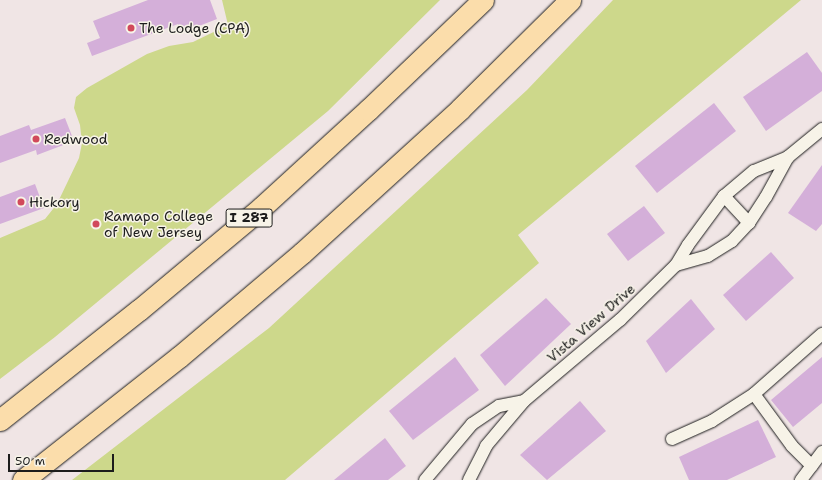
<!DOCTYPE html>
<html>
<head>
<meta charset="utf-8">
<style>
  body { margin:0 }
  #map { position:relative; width:822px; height:480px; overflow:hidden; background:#f0e5e5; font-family:"Shantell Sans",sans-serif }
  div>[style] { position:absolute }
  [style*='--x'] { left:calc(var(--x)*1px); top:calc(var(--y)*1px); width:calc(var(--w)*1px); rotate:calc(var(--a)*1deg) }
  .green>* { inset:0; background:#cdd88b }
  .building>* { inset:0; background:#d4afd9 }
  .roads { filter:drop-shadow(0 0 1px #1c1c1c) drop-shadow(0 0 1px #1c1c1c) }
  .street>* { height:12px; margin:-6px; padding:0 6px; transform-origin:6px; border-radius:6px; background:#f7f3e8 }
  .highway>* { height:21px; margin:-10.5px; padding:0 10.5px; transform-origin:10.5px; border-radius:10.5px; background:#fbddab }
  .dots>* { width:11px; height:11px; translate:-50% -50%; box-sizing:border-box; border:2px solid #f7f3e8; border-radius:50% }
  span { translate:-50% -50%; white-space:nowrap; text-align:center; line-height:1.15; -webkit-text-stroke:3px #f7f3e8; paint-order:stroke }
  .shield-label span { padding:1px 3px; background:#f7f3e8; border:1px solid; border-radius:3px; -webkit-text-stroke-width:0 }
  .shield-label { font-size:13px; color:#1c1c1c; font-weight:700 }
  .poi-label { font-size:14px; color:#1c1c1c }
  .left { translate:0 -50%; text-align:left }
  .street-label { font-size:14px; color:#1c1c1c }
  .scale { position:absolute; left:8px; top:454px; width:106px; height:18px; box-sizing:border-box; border:2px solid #1c1c1c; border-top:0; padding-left:5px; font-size:12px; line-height:14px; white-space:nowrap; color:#1c1c1c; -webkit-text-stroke:3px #f7f3e8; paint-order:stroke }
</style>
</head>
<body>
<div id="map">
  <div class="green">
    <i style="clip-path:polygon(222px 0,440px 0,328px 111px,55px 337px,0 379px,0 238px,45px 219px,57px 204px,79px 158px,82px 143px,80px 125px,74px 108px,76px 97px,87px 88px,147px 54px,169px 46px,193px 42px,228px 25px)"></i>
    <i style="clip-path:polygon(613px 0,801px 0,518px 235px,539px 263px,285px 480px,72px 480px,269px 328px,527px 90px)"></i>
  </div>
  <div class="building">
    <i style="clip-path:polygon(148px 0,210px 0,217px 19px,181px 33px,178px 24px,92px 56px,87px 43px,100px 38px,93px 21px)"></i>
    <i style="clip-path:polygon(807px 52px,822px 73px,822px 91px,766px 131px,743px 97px)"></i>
    <i style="clip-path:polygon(714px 103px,736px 131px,657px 193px,635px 166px)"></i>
    <i style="clip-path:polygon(65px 118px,74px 141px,37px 155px,36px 150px,0 163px,0 136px,29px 125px,31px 130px)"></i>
    <i style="clip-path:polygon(822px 165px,822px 224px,816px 231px,788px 213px)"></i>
    <i style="clip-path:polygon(35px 184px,44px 208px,0 224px,0 197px)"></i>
    <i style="clip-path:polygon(644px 206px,665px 233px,628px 261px,607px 234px)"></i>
    <i style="clip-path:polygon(771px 252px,794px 278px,746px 321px,723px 295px)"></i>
    <i style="clip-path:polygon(546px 298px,571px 324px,505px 386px,480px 355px)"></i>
    <i style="clip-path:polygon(691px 299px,715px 329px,666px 373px,646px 341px)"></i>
    <i style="clip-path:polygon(455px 357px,479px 390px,413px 440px,389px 411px)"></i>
    <i style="clip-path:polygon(822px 357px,822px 403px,793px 427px,771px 400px)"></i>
    <i style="clip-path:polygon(580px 401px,606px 431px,547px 480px,520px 455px)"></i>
    <i style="clip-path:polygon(758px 420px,776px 457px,727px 480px,689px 480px,679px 457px)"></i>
    <i style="clip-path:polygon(385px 438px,406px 466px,388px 480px,334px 480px)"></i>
  </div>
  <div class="roads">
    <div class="street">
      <i style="--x:724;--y:196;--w:37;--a:47"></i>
      <i style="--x:676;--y:265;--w:33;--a:-16"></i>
      <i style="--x:708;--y:256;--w:28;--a:-32"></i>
      <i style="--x:732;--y:241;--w:25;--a:-47"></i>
      <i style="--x:749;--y:223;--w:31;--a:-57"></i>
      <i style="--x:766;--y:197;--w:46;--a:-61.2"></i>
      <i style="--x:754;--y:394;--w:64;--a:53.8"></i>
      <i style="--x:792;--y:446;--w:28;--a:45"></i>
      <i style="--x:672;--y:439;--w:44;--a:-24.2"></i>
      <i style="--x:712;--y:421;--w:50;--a:-32.7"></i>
      <i style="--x:754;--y:394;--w:91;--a:-41.4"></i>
      <i style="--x:425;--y:480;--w:73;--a:-50"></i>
      <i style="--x:472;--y:424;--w:32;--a:-34"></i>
      <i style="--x:499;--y:406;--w:25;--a:-11"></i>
      <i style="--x:469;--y:480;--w:38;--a:-63"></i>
      <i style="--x:486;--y:446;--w:59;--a:-49.8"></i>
      <i style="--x:524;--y:401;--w:126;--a:-40.2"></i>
      <i style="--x:620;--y:320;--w:78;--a:-44.5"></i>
      <i style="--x:676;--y:265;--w:23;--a:-59"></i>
      <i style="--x:688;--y:245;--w:61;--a:-53.7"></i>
      <i style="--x:724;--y:196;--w:39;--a:-40"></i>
      <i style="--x:754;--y:171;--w:37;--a:-22"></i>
      <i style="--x:788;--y:157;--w:44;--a:-39.5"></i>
      <i style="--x:801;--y:480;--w:35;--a:-53"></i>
    </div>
    <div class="highway">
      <i style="--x:0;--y:420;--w:177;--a:-38.4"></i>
      <i style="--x:139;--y:310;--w:160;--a:-39.9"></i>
      <i style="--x:262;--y:207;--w:144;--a:-42.5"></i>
      <i style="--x:368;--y:110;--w:159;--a:-43.7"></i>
      <i style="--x:23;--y:480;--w:199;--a:-38.3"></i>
      <i style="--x:179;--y:357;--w:161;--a:-40.2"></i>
      <i style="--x:302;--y:253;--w:214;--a:-42.3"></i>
      <i style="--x:460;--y:109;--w:155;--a:-44.7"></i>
    </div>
  </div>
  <div class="dots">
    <i style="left:131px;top:28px;background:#d1495b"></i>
    <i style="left:36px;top:139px;background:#d1495b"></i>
    <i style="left:21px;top:202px;background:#d1495b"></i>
    <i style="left:96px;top:224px;background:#d1495b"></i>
  </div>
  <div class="shield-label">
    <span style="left:249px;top:218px">I 287</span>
  </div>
  <div class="poi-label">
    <span class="left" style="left:139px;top:28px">The Lodge (CPA)</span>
    <span class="left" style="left:44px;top:139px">Redwood</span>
    <span class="left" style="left:29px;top:202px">Hickory</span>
    <span class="left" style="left:104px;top:224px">Ramapo College<br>of New Jersey</span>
  </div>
  <div class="street-label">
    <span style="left:591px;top:323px;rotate:-41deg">Vista View Drive</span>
  </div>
  <div class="scale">50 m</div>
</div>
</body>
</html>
